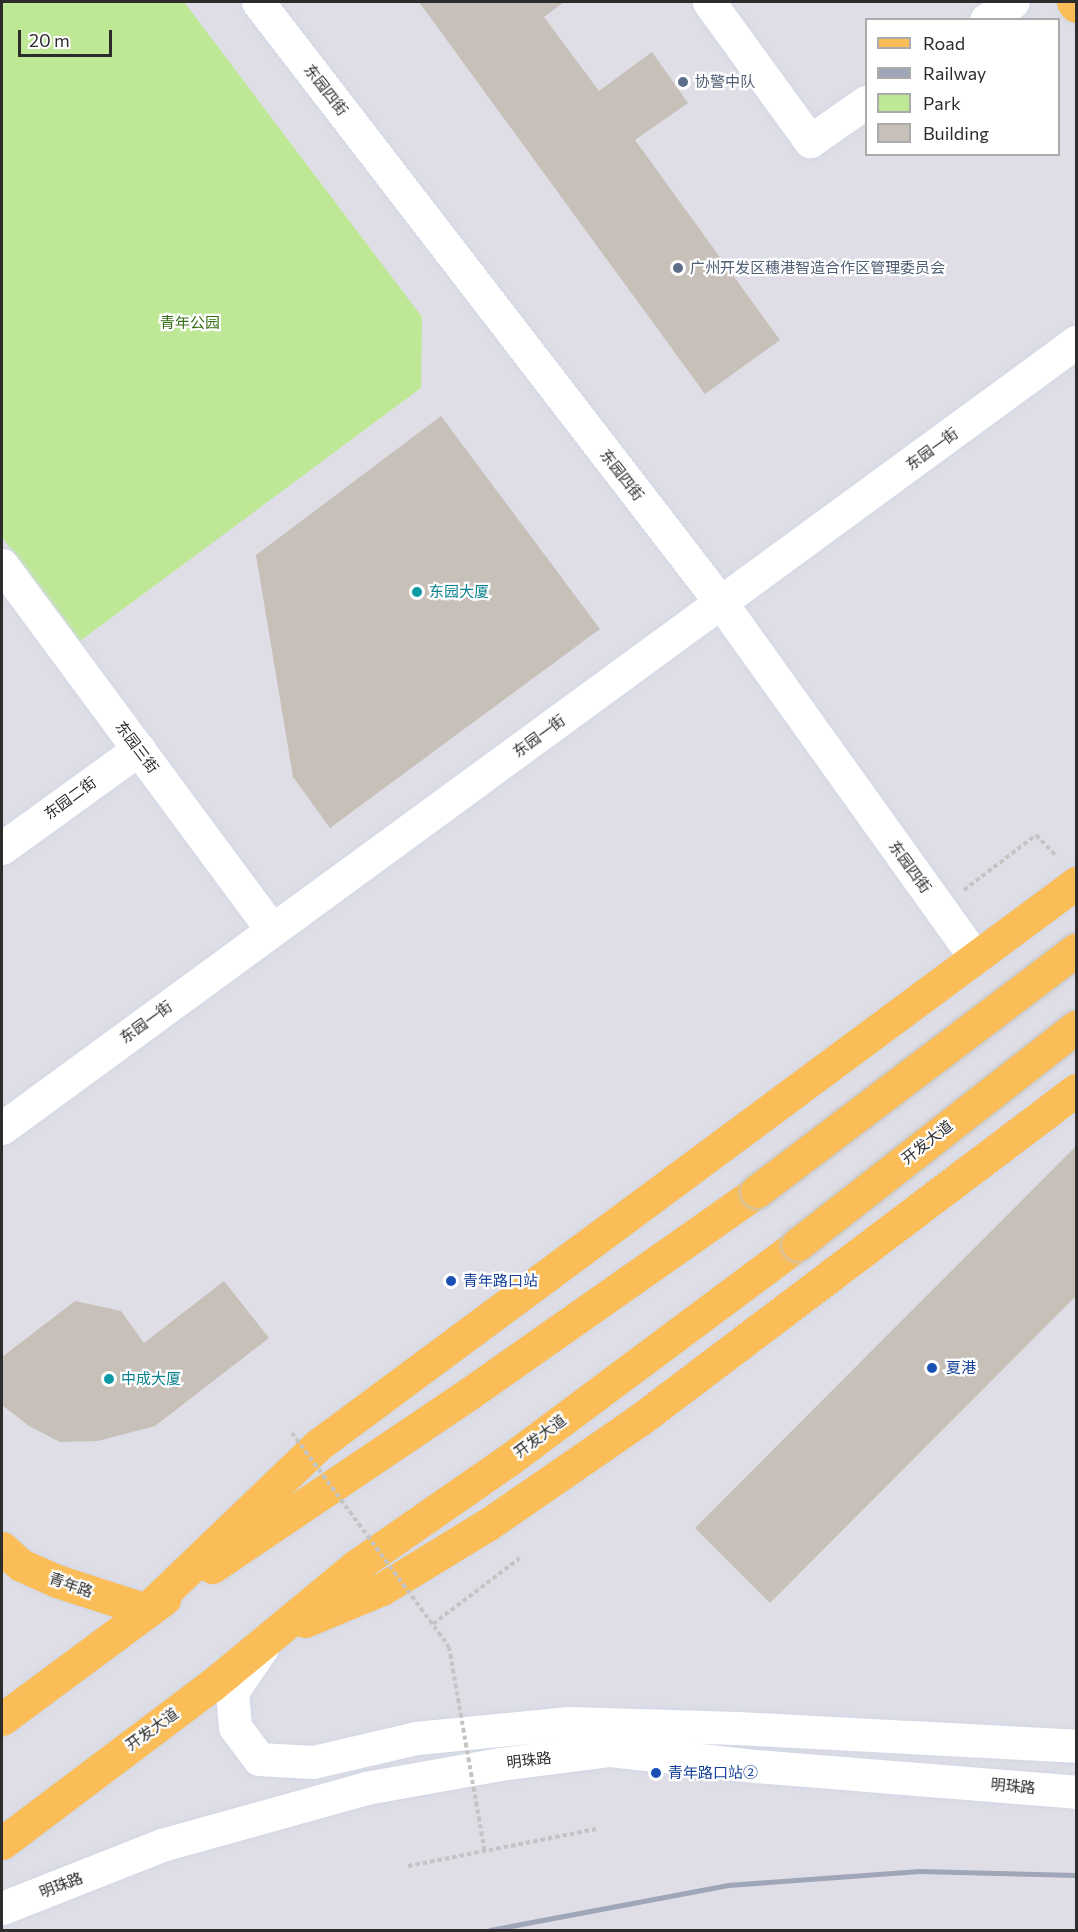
<!DOCTYPE html>
<html>
<head>
<meta charset="utf-8">
<style>
  body { margin:0 }
  #map { position:relative; width:1078px; height:1932px; overflow:hidden; background:#eee4dd; font-family:Commissioner,"Noto Sans SC",sans-serif }
  div>[style] { position:absolute }
  [style*='--x'] { left:calc(var(--x)*1px); top:calc(var(--y)*1px); width:calc(var(--w)*1px); rotate:calc(var(--a)*1deg) }
  .industrial>* { inset:0; background:#dfdee6 }
  .green>* { inset:0; background:#bee896 }
  .building>* { inset:0; background:#c6c0b9 }
  .path>* { height:4px; margin-top:-2px; transform-origin:0; background:repeating-linear-gradient(90deg,#c4c4c4 0 4.5px,transparent 0 7.5px) }
  .roads { filter:drop-shadow(0 0 2px #d2d8e5) drop-shadow(0 0 2px #d2d8e5) }
  .minor>* { height:33px; margin:-16.5px; padding:0 16.5px; transform-origin:16.5px; border-radius:16.5px; background:#fff }
  .major>* { height:33px; margin:-16.5px; padding:0 16.5px; transform-origin:16.5px; border-radius:16.5px; background:#fabd57 }
  .rail>* { height:4.5px; margin:-2.25px; padding:0 2.25px; transform-origin:2.25px; border-radius:2.25px; background:#9fa6b7 }
  .path-bridge>* { height:4px; margin-top:-2px; transform-origin:0; background:repeating-linear-gradient(90deg,#c4c4c4 0 4.5px,transparent 0 7.5px) }
  .bridges { filter:drop-shadow(0 0 2px #c4c4c4) drop-shadow(0 0 2px #c4c4c4) }
  .major-bridge>* { height:33px; margin:-16.5px; padding:0 16.5px; transform-origin:16.5px; border-radius:16.5px; background:#fabd57 }
  .dots>* { width:16px; height:16px; translate:-50% -50%; box-sizing:border-box; border:3px solid #fff; border-radius:50% }
  span { translate:-50% -50%; white-space:nowrap; text-align:center; line-height:1.15; -webkit-text-stroke:4.5px #fff; paint-order:stroke }
  .service-label { font-size:15px; color:#4e5e75 }
  .left { translate:0 -50%; text-align:left }
  .street-label { font-size:15px; color:#2c2c2c }
  .park-label { font-size:15px; color:#356f16 }
  .culture-label { font-size:15px; color:#0d838f }
  .transit-label { font-size:15px; color:#164399 }
  .frame { position:absolute; inset:0; border:3px solid #2c2c2c; pointer-events:none }
  .legend { position:absolute; left:865px; top:18px; width:195px; height:138px; box-sizing:border-box; background:#fff; border:2px solid #ababab; margin:0; padding:8px 10px; list-style:none; font-size:18px; color:#2c2c2c }
  .legend li { display:flex; align-items:center; gap:12px; height:30px }
  .legend b { width:30px; border:2px solid #ababab }
  .scale { position:absolute; left:18px; top:30px; width:94px; height:27px; box-sizing:border-box; border:3px solid #2c2c2c; border-top:0; padding-left:8px; font-size:18px; line-height:21px; white-space:nowrap; color:#2c2c2c; -webkit-text-stroke:4px #fff; paint-order:stroke }
</style>
</head>
<body>
<div id="map">
  <div class="industrial">
    <i style="clip-path:polygon(evenodd,2px 2px,1076px 2px,1076px 1930px,2px 1930px,2px 2px,866px 20px,1058px 20px,1058px 154px,866px 154px,866px 20px)"></i>
  </div>
  <div class="green">
    <i style="clip-path:polygon(2px 2px,184px 2px,422px 317px,421px 388px,80px 641px,2px 537px)"></i>
  </div>
  <div class="building">
    <i style="clip-path:polygon(419px 2px,564px 2px,544px 17px,599px 91px,652px 52px,688px 103px,635px 140px,780px 340px,705px 394px)"></i>
    <i style="clip-path:polygon(441px 416px,600px 629px,330px 828px,293px 777px,256px 555px)"></i>
    <i style="clip-path:polygon(1076px 1146px,1076px 1296px,770px 1603px,695px 1528px)"></i>
    <i style="clip-path:polygon(224px 1281px,269px 1338px,155px 1426px,98px 1441px,60px 1442px,29px 1426px,2px 1405px,2px 1357px,75px 1301px,121px 1311px,144px 1343px)"></i>
  </div>
  <div class="path">
    <i style="--x:964;--y:890;--w:91;--a:-37.4"></i>
    <i style="--x:1036;--y:835;--w:30;--a:46"></i>
    <i style="--x:433;--y:1624;--w:109;--a:-37.2"></i>
    <i style="--x:408;--y:1866;--w:192;--a:-11.1"></i>
  </div>
  <div class="roads">
    <div class="minor">
      <i style="--x:258;--y:2;--w:760;--a:52.38"></i>
      <i style="--x:722;--y:604;--w:435;--a:54.4"></i>
      <i style="--x:709;--y:2;--w:172;--a:54"></i>
      <i style="--x:810;--y:141;--w:68;--a:-34.9"></i>
      <i style="--x:986;--y:20;--w:32;--a:-34"></i>
      <i style="--x:2;--y:565;--w:453;--a:53.5"></i>
      <i style="--x:2;--y:848;--w:169;--a:-35.9"></i>
      <i style="--x:2;--y:1128;--w:1331;--a:-36.2"></i>
      <i style="--x:262;--y:1648;--w:53;--a:124.3"></i>
      <i style="--x:232;--y:1692;--w:35;--a:85"></i>
      <i style="--x:235;--y:1727;--w:40;--a:53"></i>
      <i style="--x:259;--y:1759;--w:54;--a:3.2"></i>
      <i style="--x:313;--y:1762;--w:106;--a:-13.1"></i>
      <i style="--x:416;--y:1738;--w:154;--a:-5.6"></i>
      <i style="--x:569;--y:1723;--w:169;--a:1.7"></i>
      <i style="--x:738;--y:1728;--w:338;--a:3"></i>
      <i style="--x:2;--y:1908;--w:172;--a:-21.5"></i>
      <i style="--x:162;--y:1845;--w:212;--a:-15.6"></i>
      <i style="--x:366;--y:1788;--w:136;--a:-10.2"></i>
      <i style="--x:500;--y:1764;--w:111;--a:-7.3"></i>
      <i style="--x:610;--y:1750;--w:147;--a:6.3"></i>
      <i style="--x:756;--y:1766;--w:321;--a:4.6"></i>
    </div>
    <div class="major">
      <i style="--x:1073;--y:2;--w:5;--a:53"></i>
      <i style="--x:2;--y:1548;--w:25;--a:42"></i>
      <i style="--x:21;--y:1565;--w:39;--a:24"></i>
      <i style="--x:57;--y:1581;--w:94;--a:18"></i>
      <i style="--x:212;--y:1567;--w:311;--a:-34"></i>
      <i style="--x:470;--y:1393;--w:351;--a:-35.1"></i>
      <i style="--x:146;--y:1610;--w:238;--a:-43.8"></i>
      <i style="--x:318;--y:1445;--w:944;--a:-36.55"></i>
      <i style="--x:305;--y:1621;--w:83;--a:-22.6"></i>
      <i style="--x:382;--y:1589;--w:123;--a:-31.4"></i>
      <i style="--x:487;--y:1525;--w:183;--a:-34.6"></i>
      <i style="--x:638;--y:1421;--w:549;--a:-37.08"></i>
      <i style="--x:2;--y:1719;--w:202;--a:-36.5"></i>
      <i style="--x:2;--y:1843;--w:263;--a:-37"></i>
      <i style="--x:212;--y:1685;--w:187;--a:-39.6"></i>
      <i style="--x:356;--y:1566;--w:188;--a:-34.8"></i>
      <i style="--x:510;--y:1459;--w:359;--a:-36.7"></i>
    </div>
  </div>
  <div class="rail">
    <i style="--x:490;--y:1930;--w:242;--a:-10.7"></i>
    <i style="--x:728;--y:1885;--w:192;--a:-4.2"></i>
    <i style="--x:919;--y:1871;--w:157;--a:1.5"></i>
  </div>
  <div class="path-bridge">
    <i style="--x:292;--y:1433;--w:265;--a:53.7"></i>
    <i style="--x:449;--y:1647;--w:209;--a:80.1"></i>
  </div>
  <div class="bridges">
    <div class="major-bridge">
      <i style="--x:757;--y:1191;--w:400;--a:-37.1"></i>
      <i style="--x:798;--y:1244;--w:353;--a:-38"></i>
    </div>
  </div>
  <div class="dots">
    <i style="left:683px;top:82px;background:#5c6f8a"></i>
    <i style="left:678px;top:268px;background:#5c6f8a"></i>
    <i style="left:417px;top:592px;background:#0f9aa8"></i>
    <i style="left:451px;top:1281px;background:#1a4fb4"></i>
    <i style="left:932px;top:1368px;background:#1a4fb4"></i>
    <i style="left:109px;top:1379px;background:#0f9aa8"></i>
    <i style="left:656px;top:1773px;background:#1a4fb4"></i>
  </div>
  <div class="service-label">
    <span class="left" style="left:695px;top:82px">协警中队</span>
    <span class="left" style="left:690px;top:268px">广州开发区穗港智造合作区管理委员会</span>
  </div>
  <div class="street-label">
    <span style="left:326px;top:90px;rotate:52deg">东园四街</span>
    <span style="left:932px;top:449px;rotate:-36deg">东园一街</span>
    <span style="left:622px;top:475px;rotate:52deg">东园四街</span>
    <span style="left:539px;top:736px;rotate:-36deg">东园一街</span>
    <span style="left:137px;top:747px;rotate:53deg">东园三街</span>
    <span style="left:70px;top:798px;rotate:-36deg">东园二街</span>
    <span style="left:910px;top:867px;rotate:54deg">东园四街</span>
    <span style="left:146px;top:1022px;rotate:-36deg">东园一街</span>
    <span style="left:927px;top:1142px;rotate:-38deg">开发大道</span>
    <span style="left:540px;top:1436px;rotate:-37deg">开发大道</span>
    <span style="left:71px;top:1585px;rotate:19deg">青年路</span>
    <span style="left:152px;top:1729px;rotate:-36deg">开发大道</span>
    <span style="left:529px;top:1760px;rotate:-7deg">明珠路</span>
    <span style="left:1013px;top:1786px;rotate:5deg">明珠路</span>
    <span style="left:61px;top:1885px;rotate:-21deg">明珠路</span>
  </div>
  <div class="park-label">
    <span style="left:190px;top:323px">青年公园</span>
  </div>
  <div class="culture-label">
    <span class="left" style="left:429px;top:592px">东园大厦</span>
    <span class="left" style="left:121px;top:1379px">中成大厦</span>
  </div>
  <div class="transit-label">
    <span class="left" style="left:463px;top:1281px">青年路口站</span>
    <span class="left" style="left:946px;top:1368px">夏港</span>
    <span class="left" style="left:668px;top:1773px">青年路口站②</span>
  </div>
  <div class="frame"></div>
  <ul class="legend">
  <li><b style="height:8px;background:#fabd57"></b>Road</li>
  <li><b style="height:8px;background:#9fa6b7"></b>Railway</li>
  <li><b style="height:16px;background:#bee896"></b>Park</li>
  <li><b style="height:16px;background:#c6c0b9"></b>Building</li>
  </ul>
  <div class="scale">20 m</div>
</div>
</body>
</html>
